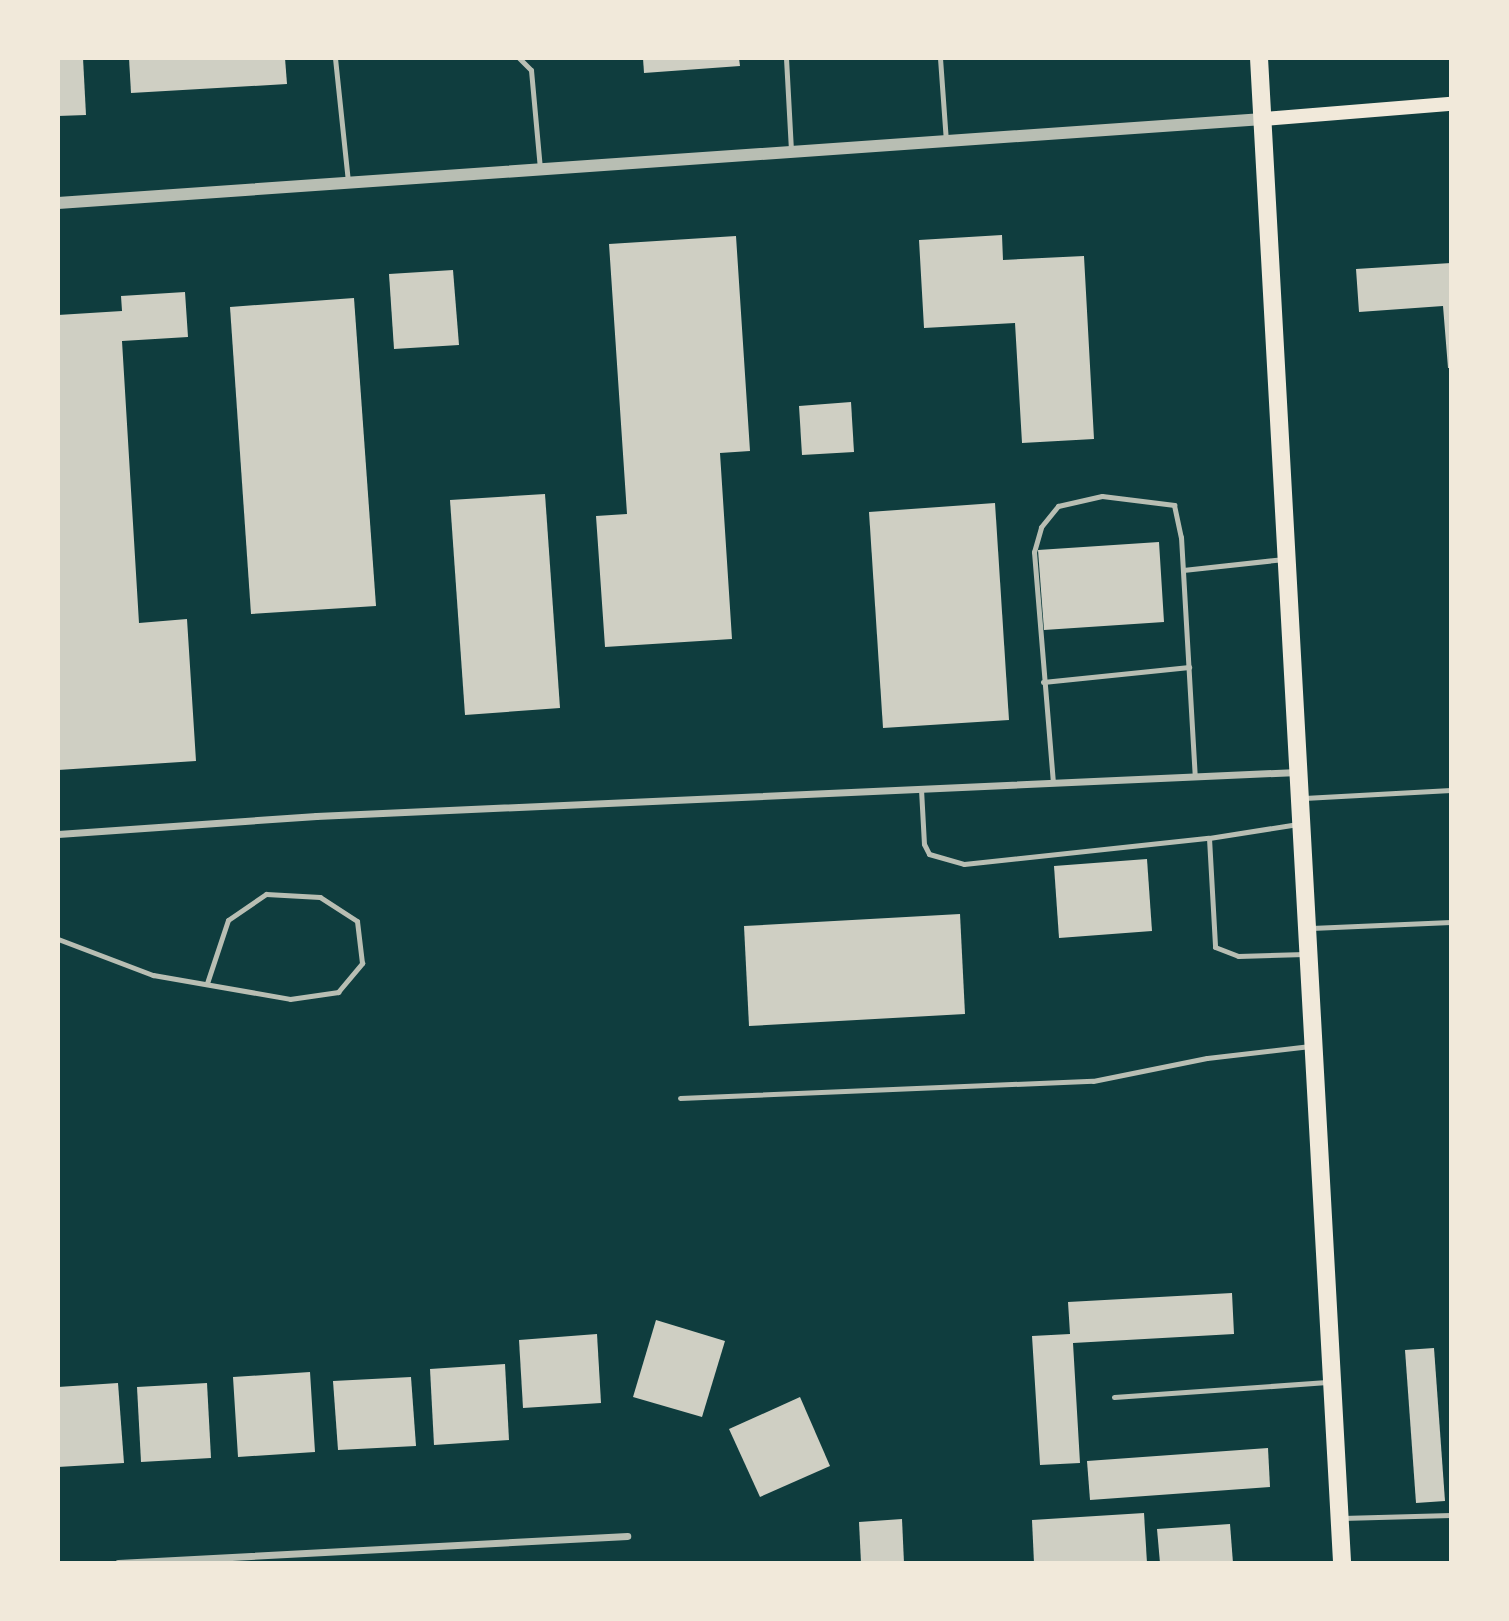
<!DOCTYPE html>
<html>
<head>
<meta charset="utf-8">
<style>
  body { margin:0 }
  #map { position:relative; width:1509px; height:1621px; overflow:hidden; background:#0f3d3e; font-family:"Fira Sans",sans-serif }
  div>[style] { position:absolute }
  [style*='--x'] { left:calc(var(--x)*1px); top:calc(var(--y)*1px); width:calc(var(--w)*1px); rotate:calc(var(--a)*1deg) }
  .building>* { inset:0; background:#cfcfc3 }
  .service>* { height:5px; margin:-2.5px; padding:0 2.5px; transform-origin:2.5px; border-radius:2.5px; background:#b8beb3 }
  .minor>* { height:7px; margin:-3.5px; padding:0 3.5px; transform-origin:3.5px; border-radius:3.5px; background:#b8beb3 }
  .tertiary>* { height:12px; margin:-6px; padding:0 6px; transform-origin:6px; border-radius:6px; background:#b8beb3 }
  .secondary>* { height:14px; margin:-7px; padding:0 7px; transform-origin:7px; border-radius:7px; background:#f1e9da }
  .primary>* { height:18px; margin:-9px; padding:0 9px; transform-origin:9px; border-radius:9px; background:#f1e9da }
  span { translate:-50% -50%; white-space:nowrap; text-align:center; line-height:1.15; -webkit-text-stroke:6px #f1e9da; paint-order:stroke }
  .frame { position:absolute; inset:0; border:60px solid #f1e9da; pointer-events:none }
</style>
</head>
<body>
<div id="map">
  <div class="building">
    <i style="clip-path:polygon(58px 58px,83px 58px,86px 115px,58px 116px)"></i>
    <i style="clip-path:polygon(129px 58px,285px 58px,287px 84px,131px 93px)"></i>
    <i style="clip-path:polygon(643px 58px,739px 58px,740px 66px,644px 73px)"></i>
    <i style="clip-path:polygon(1002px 235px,1003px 260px,1084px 256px,1094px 439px,1022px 443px,1015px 323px,924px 328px,919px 240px)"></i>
    <i style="clip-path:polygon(736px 236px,750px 451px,720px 453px,732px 639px,605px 647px,596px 516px,627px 514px,609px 244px)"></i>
    <i style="clip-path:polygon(1451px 263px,1451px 368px,1448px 368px,1443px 306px,1359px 312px,1356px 269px)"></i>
    <i style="clip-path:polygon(453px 270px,459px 345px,394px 349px,389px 274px)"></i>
    <i style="clip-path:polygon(185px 292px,188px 337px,122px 341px,139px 623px,187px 619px,196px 761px,58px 770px,58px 315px,122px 311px,121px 296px)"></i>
    <i style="clip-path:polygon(354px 298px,376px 606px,251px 614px,230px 307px)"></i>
    <i style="clip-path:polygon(851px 402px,854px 452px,802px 455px,799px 406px)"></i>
    <i style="clip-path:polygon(545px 494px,560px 708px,465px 715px,450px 500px)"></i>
    <i style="clip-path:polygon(995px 503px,1009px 720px,883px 728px,869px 512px)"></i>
    <i style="clip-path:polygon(1159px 542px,1164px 622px,1044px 630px,1038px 550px)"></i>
    <i style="clip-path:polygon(1147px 859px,1152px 931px,1059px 938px,1054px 866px)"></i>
    <i style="clip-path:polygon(960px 914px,965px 1014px,749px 1026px,744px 926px)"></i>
    <i style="clip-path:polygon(1232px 1293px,1234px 1334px,1073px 1343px,1080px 1463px,1040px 1465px,1032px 1336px,1070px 1334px,1068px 1302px)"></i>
    <i style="clip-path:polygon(656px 1320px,725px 1341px,702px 1417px,633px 1397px)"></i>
    <i style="clip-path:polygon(597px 1334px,601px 1403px,523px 1408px,519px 1340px)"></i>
    <i style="clip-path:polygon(1434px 1348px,1445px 1501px,1416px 1503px,1405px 1350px)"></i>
    <i style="clip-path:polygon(505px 1364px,509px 1440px,434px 1445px,430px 1369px)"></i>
    <i style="clip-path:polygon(310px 1372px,315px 1452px,238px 1457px,233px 1377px)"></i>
    <i style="clip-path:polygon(411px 1377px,416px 1446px,338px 1450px,333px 1381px)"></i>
    <i style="clip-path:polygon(118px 1383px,124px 1463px,58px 1467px,58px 1387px)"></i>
    <i style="clip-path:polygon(207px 1383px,211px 1458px,141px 1462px,137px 1387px)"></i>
    <i style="clip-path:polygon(800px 1397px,830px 1466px,760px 1497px,729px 1429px)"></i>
    <i style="clip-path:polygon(1268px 1448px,1270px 1487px,1090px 1500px,1087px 1461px)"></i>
    <i style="clip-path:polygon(1144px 1513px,1147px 1563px,1034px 1563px,1032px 1520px)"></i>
    <i style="clip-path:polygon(902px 1519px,904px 1563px,861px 1563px,859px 1522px)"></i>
    <i style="clip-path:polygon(1230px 1524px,1233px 1563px,1160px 1563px,1157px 1529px)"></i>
  </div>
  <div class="service">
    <i style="--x:335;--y:58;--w:125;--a:84"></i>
    <i style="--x:519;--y:58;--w:17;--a:45"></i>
    <i style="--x:531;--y:70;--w:98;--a:84.8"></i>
    <i style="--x:786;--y:58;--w:92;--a:86.9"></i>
    <i style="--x:940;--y:58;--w:84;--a:85.9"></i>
    <i style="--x:1183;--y:570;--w:102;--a:-6.2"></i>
    <i style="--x:1043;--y:682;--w:147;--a:-5.9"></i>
    <i style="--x:1053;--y:783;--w:232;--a:-94.7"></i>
    <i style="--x:1034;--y:552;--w:26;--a:-74"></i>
    <i style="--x:1041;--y:527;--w:27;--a:-51"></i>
    <i style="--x:1058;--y:506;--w:45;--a:-12.8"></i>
    <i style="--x:1102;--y:496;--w:73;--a:7.1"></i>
    <i style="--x:1174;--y:505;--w:33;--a:78"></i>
    <i style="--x:1181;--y:537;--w:240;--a:86.7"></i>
    <i style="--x:921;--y:789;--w:55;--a:86.9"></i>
    <i style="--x:924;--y:844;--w:11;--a:63"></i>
    <i style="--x:929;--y:854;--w:36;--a:16"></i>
    <i style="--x:964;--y:864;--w:246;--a:-6.1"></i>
    <i style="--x:1304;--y:798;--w:147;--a:-3.1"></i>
    <i style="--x:1298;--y:824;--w:90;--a:171.1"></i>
    <i style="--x:1209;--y:838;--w:109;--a:86.8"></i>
    <i style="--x:1215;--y:947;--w:25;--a:21"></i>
    <i style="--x:1238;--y:956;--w:67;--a:-1.7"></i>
    <i style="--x:1311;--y:928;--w:140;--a:-2.5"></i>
    <i style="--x:58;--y:939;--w:102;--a:20.8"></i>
    <i style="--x:153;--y:975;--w:139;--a:9.9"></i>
    <i style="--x:290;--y:999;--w:49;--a:-8.3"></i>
    <i style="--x:338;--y:992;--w:38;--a:-50"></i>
    <i style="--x:362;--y:963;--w:42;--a:-96.8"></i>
    <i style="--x:357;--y:921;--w:44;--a:-147"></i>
    <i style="--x:320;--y:897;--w:54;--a:-176.8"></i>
    <i style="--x:266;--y:894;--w:46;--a:145.6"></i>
    <i style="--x:228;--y:920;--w:66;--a:108.4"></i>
    <i style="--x:680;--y:1098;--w:413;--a:-2.4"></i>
    <i style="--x:1093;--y:1081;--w:116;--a:-11.4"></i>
    <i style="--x:1207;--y:1058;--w:104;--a:-6.6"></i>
    <i style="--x:1114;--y:1397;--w:217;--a:-4"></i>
    <i style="--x:1342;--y:1518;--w:109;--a:-1.6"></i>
  </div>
  <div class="minor">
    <i style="--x:58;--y:834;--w:259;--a:-4"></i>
    <i style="--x:316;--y:816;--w:983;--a:-2.57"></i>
    <i style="--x:118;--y:1563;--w:510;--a:-3.04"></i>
  </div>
  <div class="tertiary">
    <i style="--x:58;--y:203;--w:1208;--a:-3.99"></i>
  </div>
  <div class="secondary">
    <i style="--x:1263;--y:119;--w:189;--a:-4.6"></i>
  </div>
  <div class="primary">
    <i style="--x:1259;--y:58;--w:1507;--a:86.84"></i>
  </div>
  <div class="frame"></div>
</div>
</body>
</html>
